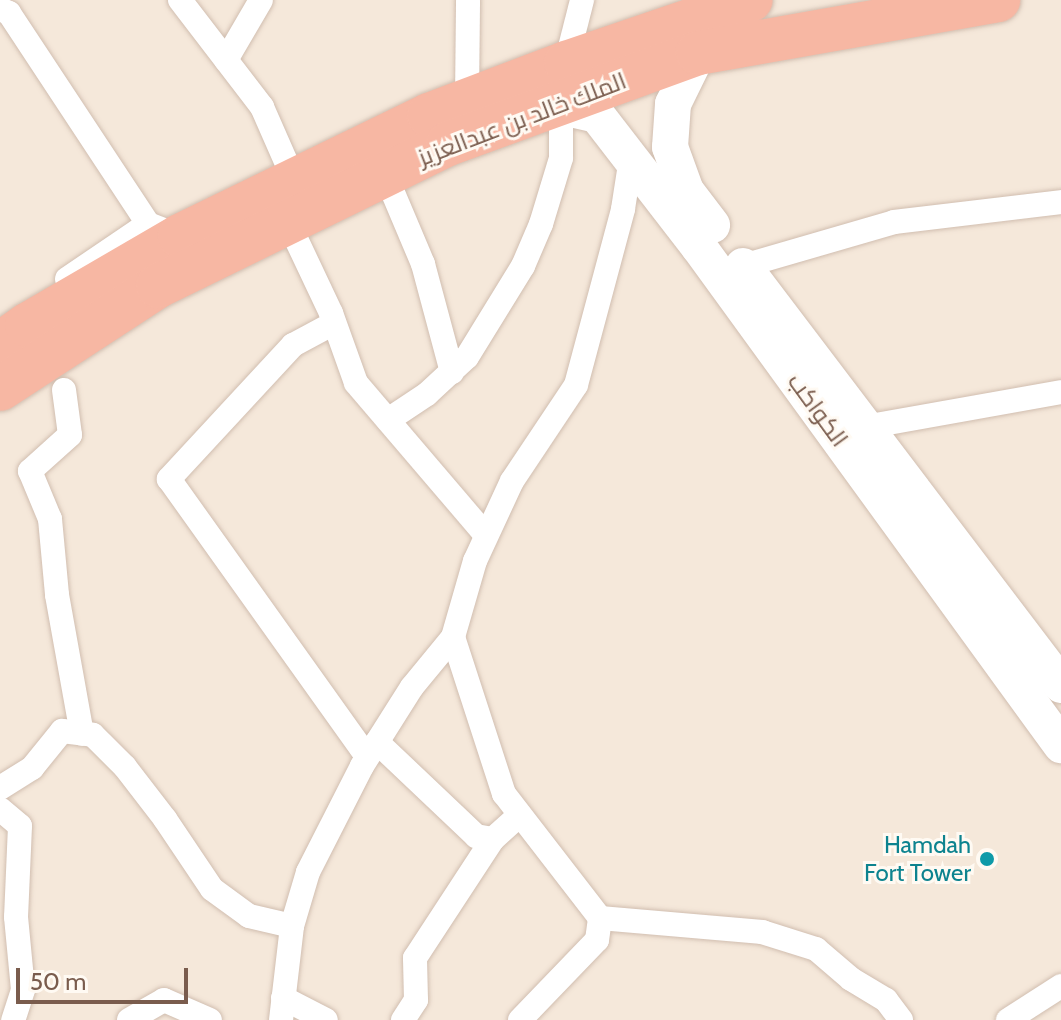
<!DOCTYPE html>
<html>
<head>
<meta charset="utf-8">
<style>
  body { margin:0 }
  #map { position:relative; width:1061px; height:1020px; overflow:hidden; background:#fdf6ec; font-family:Cabin,Cairo,sans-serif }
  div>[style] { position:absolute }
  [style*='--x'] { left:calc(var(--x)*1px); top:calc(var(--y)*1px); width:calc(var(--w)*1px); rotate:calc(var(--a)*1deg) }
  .residential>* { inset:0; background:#f5e8da }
  .roads { filter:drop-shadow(0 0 2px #d1beb0) drop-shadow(0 0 2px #d1beb0) }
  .street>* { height:24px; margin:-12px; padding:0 12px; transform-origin:12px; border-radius:12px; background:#fff }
  .secondary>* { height:36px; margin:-18px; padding:0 18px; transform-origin:18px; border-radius:18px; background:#fff }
  .highway>* { height:44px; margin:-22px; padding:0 22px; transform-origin:22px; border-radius:22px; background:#f7b7a3 }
  .dots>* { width:22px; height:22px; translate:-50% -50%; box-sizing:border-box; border:4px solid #fffaf3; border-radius:50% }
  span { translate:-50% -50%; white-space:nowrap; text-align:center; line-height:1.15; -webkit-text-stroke:6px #fffaf3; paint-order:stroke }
  .street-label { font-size:24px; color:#7a5c4d }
  .culture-label { font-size:24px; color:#0d838f }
  .right { translate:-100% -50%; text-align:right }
  .scale { position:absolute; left:16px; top:968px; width:172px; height:36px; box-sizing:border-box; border:4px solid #7a5c4d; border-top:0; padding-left:10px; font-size:24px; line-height:28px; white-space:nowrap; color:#7a5c4d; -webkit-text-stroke:6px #fffaf3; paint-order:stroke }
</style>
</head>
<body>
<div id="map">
  <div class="residential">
    <i style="clip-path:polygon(0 0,1061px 0,1061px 1020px,0 1020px)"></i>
  </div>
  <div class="roads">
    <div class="street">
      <i style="--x:180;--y:0;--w:135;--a:52.5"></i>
      <i style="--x:262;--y:107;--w:80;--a:66.3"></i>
      <i style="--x:0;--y:9;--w:10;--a:24"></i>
      <i style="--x:9;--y:13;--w:253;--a:56.6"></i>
      <i style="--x:148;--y:224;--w:34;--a:21"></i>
      <i style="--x:226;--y:60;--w:69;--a:-59.7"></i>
      <i style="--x:566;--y:63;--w:65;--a:-75.7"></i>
      <i style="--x:467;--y:99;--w:99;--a:-89.4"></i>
      <i style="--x:385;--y:174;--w:98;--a:67.1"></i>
      <i style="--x:423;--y:264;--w:112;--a:75"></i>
      <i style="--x:288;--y:222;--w:101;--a:64.7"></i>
      <i style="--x:331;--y:313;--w:74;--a:70.3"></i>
      <i style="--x:356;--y:383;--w:200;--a:49.5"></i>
      <i style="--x:743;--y:266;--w:157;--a:-16.2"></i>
      <i style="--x:894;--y:222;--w:168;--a:-6.8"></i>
      <i style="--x:67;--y:279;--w:98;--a:-34.2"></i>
      <i style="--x:334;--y:323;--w:47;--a:151.8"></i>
      <i style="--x:293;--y:345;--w:183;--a:132.8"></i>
      <i style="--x:169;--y:479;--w:341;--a:54.5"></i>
      <i style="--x:64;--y:390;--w:45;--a:82.4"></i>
      <i style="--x:70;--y:435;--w:54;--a:138"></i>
      <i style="--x:30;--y:471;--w:52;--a:67.4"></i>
      <i style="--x:50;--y:519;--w:76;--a:84.7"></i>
      <i style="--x:57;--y:595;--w:141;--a:79.8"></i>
      <i style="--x:388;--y:420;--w:47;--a:-33.7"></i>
      <i style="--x:427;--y:394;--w:54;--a:-42.8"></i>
      <i style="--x:467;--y:357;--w:107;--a:-58.4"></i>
      <i style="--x:523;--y:266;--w:46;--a:-66.8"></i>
      <i style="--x:541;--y:224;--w:69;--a:-73.1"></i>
      <i style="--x:561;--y:158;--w:51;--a:-90"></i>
      <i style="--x:865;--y:427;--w:199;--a:-10.1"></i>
      <i style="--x:377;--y:742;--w:137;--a:43.5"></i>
      <i style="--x:476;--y:836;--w:17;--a:10"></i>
      <i style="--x:0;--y:788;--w:38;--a:-32"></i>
      <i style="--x:32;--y:768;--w:48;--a:-51"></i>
      <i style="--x:62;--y:731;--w:31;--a:7"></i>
      <i style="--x:93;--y:735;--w:45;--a:45"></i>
      <i style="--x:125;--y:767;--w:66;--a:52.4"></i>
      <i style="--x:165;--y:819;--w:84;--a:56.1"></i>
      <i style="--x:212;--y:889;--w:46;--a:36.1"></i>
      <i style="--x:249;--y:916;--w:44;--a:13.1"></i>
      <i style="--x:0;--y:809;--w:26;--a:40"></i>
      <i style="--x:20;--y:826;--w:91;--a:92.5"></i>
      <i style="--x:16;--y:917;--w:73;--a:84.5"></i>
      <i style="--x:23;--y:990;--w:32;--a:108"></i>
      <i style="--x:600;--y:918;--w:163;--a:4.9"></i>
      <i style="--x:762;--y:932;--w:57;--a:17.5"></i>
      <i style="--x:816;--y:949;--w:46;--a:40.6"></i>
      <i style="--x:851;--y:979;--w:41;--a:31"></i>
      <i style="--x:886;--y:1000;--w:25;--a:53"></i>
      <i style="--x:283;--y:998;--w:48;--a:27.1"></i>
      <i style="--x:129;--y:1020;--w:40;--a:-29.7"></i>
      <i style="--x:164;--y:1000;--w:50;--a:23.5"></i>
      <i style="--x:281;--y:1020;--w:95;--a:-83.3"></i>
      <i style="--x:292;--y:926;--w:56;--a:-73.5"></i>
      <i style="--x:308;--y:872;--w:119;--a:-63"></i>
      <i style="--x:362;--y:766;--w:93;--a:-57.7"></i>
      <i style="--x:412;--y:687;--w:65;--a:-50.6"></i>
      <i style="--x:403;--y:1020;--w:24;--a:-57"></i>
      <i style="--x:416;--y:1000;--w:42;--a:-91.4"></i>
      <i style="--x:415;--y:958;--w:142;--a:-56.8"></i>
      <i style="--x:493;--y:839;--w:36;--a:-42"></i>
      <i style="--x:520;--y:1020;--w:111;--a:-46.1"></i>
      <i style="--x:597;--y:940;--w:22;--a:-82"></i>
      <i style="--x:600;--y:918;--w:157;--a:-127.7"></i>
      <i style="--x:504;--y:794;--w:165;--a:-108"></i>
      <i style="--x:453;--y:637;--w:79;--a:-73.9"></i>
      <i style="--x:475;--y:561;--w:88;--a:-65.2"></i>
      <i style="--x:512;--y:481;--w:115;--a:-56.3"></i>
      <i style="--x:576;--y:385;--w:182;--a:-75"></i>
      <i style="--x:623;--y:209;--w:52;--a:-81.1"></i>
      <i style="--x:1008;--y:1020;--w:63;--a:-32.7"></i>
    </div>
    <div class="secondary">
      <i style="--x:698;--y:53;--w:57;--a:116.1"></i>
      <i style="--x:673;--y:104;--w:43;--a:94"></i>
      <i style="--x:670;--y:147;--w:47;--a:70"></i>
      <i style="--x:686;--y:191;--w:43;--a:52.6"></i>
      <i style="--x:553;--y:105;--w:45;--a:12.8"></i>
      <i style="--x:597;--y:115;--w:167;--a:52.3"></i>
      <i style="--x:699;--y:247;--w:616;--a:53.99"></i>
      <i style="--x:743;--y:266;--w:526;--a:52.8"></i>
    </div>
    <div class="highway">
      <i style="--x:0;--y:344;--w:33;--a:-35"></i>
      <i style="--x:27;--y:325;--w:177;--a:-30.2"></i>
      <i style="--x:180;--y:236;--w:277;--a:-25.9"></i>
      <i style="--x:429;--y:115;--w:147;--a:-20.8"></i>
      <i style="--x:566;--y:63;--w:195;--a:-18.8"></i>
      <i style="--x:0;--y:389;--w:189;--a:-33.1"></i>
      <i style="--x:158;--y:286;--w:323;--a:-26.1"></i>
      <i style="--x:448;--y:144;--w:266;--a:-20"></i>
      <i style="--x:698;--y:53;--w:305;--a:-10"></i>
    </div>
  </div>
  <div class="dots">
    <i style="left:987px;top:859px;background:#0f9aa8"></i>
  </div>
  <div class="street-label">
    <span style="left:522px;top:119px;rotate:-21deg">الملك خالد بن عبدالعزيز</span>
    <span style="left:818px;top:410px;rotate:54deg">الكواكب</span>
  </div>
  <div class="culture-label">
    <span class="right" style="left:971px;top:859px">Hamdah<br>Fort Tower</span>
  </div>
  <div class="scale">50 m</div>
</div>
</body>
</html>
